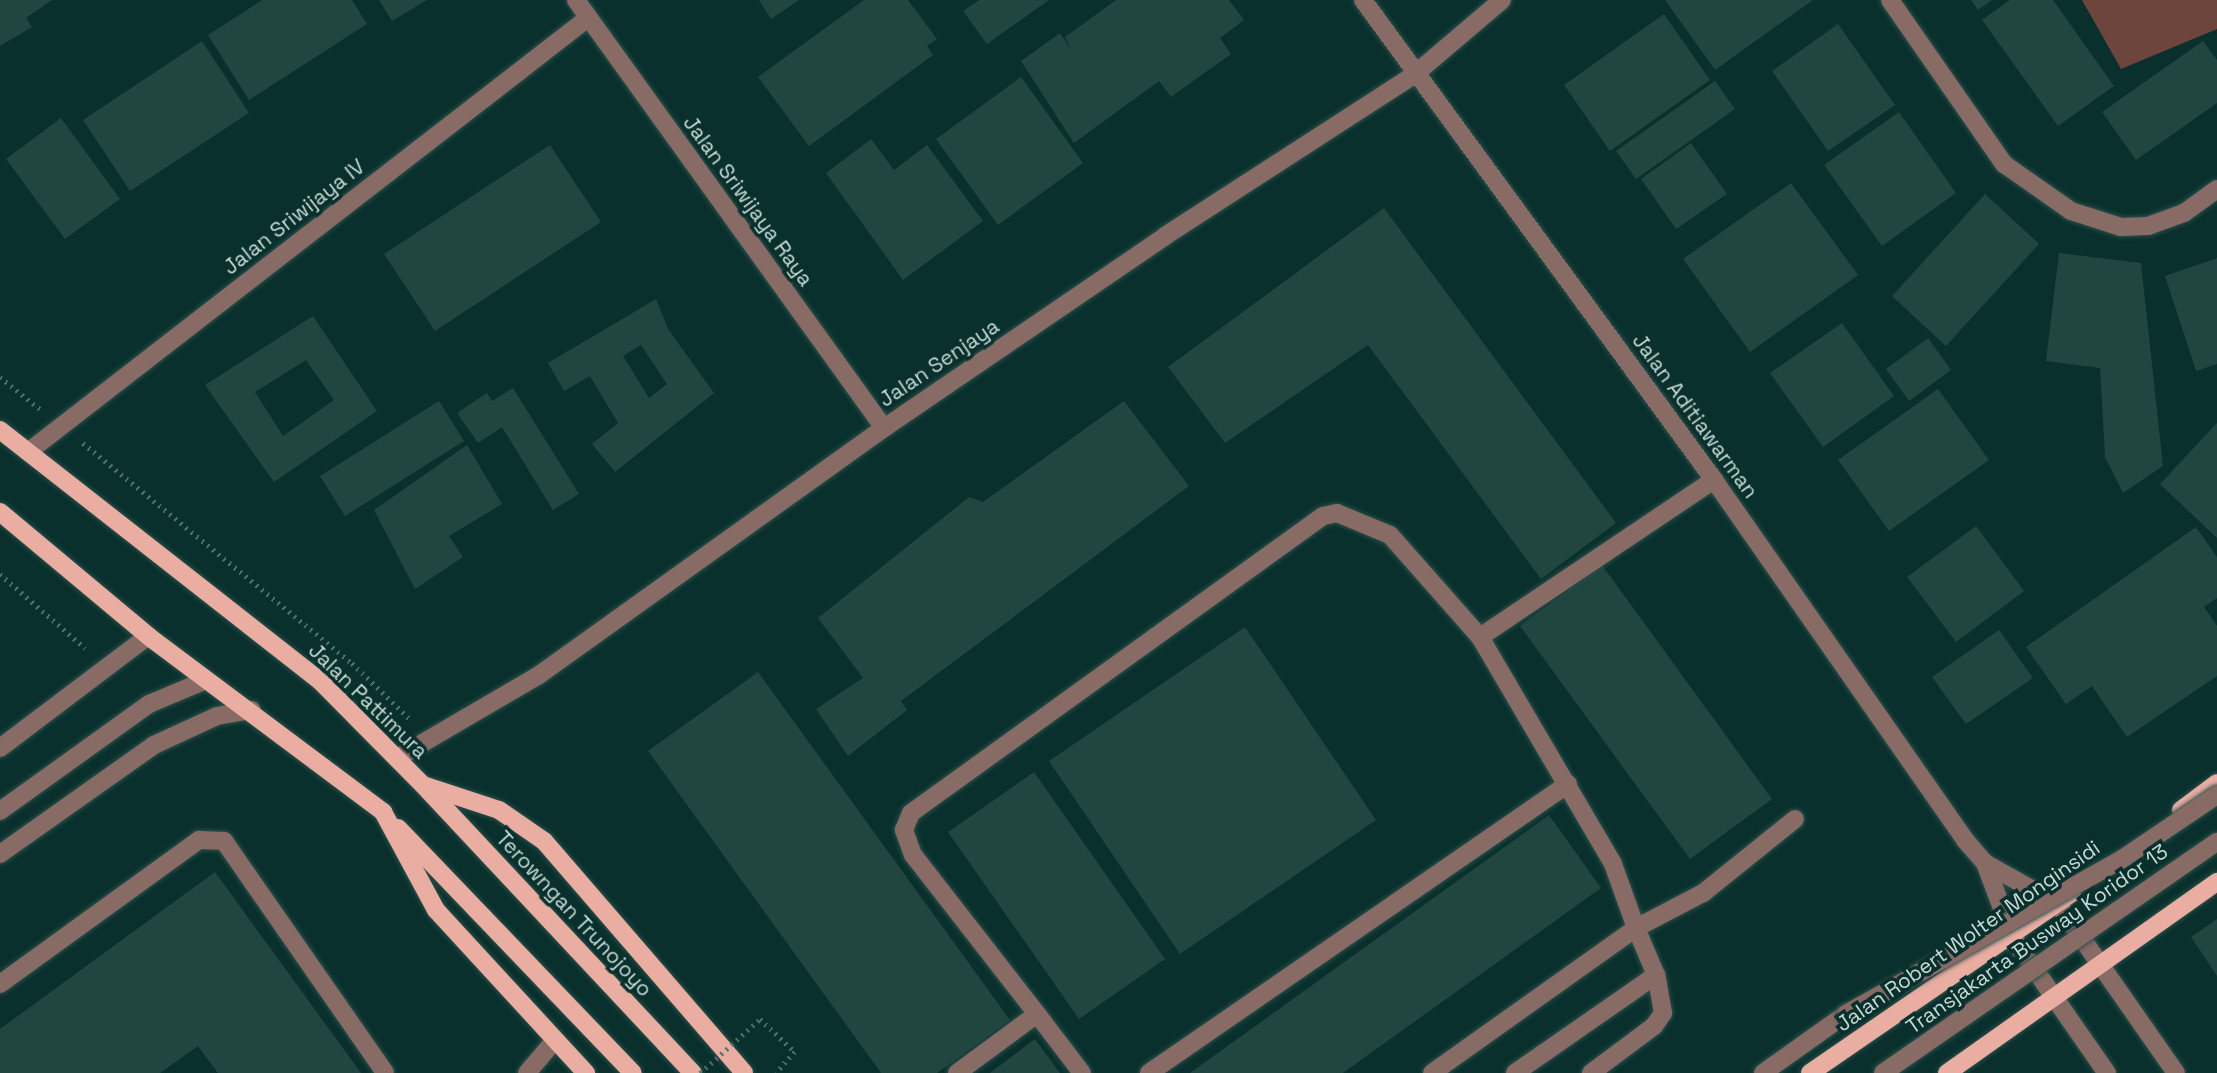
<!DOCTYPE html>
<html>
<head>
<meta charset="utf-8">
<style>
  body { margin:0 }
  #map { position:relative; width:2217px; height:1073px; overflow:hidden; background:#09302c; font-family:"Space Grotesk",sans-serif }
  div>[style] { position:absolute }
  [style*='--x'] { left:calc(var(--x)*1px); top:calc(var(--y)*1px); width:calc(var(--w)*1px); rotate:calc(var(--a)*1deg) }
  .green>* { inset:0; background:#6e453d }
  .building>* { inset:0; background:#214642 }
  .path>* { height:4.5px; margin-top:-2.25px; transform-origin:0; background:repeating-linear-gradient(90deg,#4f6f6b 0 2px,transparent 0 7px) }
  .roads { filter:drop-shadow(0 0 2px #2b4f4b) drop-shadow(0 0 2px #2b4f4b) }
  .minor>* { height:18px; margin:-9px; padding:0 9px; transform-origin:9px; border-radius:9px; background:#896b66 }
  .major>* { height:18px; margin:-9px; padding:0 9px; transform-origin:9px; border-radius:9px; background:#eaada2 }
  .path-bridge>* { height:4.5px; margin-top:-2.25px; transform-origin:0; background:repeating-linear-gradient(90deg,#4f6f6b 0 2px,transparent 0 7px) }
  .bridges { filter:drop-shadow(0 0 2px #2b4f4b) drop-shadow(0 0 2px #2b4f4b) }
  .minor-bridge>* { height:18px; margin:-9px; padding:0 9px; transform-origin:9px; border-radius:9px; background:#896b66 }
  span { translate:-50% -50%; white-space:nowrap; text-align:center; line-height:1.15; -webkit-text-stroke:7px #09302c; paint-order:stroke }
  .street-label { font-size:21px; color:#c6dad7 }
</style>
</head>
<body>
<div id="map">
  <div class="green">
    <i style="clip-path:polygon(2082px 0,2217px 0,2217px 29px,2121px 69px)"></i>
  </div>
  <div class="building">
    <i style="clip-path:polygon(0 0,52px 0,26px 18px,32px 27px,0 46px)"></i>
    <i style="clip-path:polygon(262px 0,352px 0,367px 24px,249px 100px,208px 35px)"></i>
    <i style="clip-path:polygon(379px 0,427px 0,392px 21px)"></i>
    <i style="clip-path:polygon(759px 0,799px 0,771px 19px)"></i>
    <i style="clip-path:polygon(864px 0,908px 0,937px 39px,927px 46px,933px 55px,809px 146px,758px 77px)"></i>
    <i style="clip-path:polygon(979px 0,1049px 0,987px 44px,963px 11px)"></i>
    <i style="clip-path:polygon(1116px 0,1229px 0,1244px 20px,1220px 38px,1231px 54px,1171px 97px,1159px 81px,1074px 143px,1021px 61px,1060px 33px,1071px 50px,1065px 37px)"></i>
    <i style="clip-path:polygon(1665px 0,1813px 0,1715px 70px)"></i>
    <i style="clip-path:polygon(1971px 0,1992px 0,1978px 10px)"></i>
    <i style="clip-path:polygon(2010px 0,2053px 0,2114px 86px,2058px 126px,1982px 20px)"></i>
    <i style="clip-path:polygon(1664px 14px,1710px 80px,1610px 151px,1564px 85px)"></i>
    <i style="clip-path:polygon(1838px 24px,1895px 105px,1828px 151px,1772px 71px)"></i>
    <i style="clip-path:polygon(202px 41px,249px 113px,130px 191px,83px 120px)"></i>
    <i style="clip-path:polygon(2203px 41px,2217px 60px,2217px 103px,2136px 160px,2102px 112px)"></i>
    <i style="clip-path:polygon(1021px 77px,1083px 163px,998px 225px,936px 139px)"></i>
    <i style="clip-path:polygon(1715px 81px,1735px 109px,1636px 179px,1616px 151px)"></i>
    <i style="clip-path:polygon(1899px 112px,1956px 193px,1882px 246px,1824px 165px)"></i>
    <i style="clip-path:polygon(61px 118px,120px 199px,65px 239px,6px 159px)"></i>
    <i style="clip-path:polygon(871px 139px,894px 170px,927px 145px,983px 221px,903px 280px,826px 173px)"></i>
    <i style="clip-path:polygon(1691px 143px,1727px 194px,1676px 229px,1641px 179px)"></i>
    <i style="clip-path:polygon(550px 145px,601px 222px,435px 331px,384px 254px)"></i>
    <i style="clip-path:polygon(1791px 183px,1858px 275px,1750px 352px,1683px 259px)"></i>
    <i style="clip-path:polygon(1985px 194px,2039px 244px,1946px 346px,1892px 296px)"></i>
    <i style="clip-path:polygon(1384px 208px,1616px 523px,1541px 579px,1368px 345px,1225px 443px,1168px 367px)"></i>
    <i style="clip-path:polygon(2059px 253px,2141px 263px,2163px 466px,2123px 493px,2105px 457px,2100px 368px,2046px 361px)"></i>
    <i style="clip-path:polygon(2217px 258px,2217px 364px,2196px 371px,2165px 276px)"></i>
    <i style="clip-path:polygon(evenodd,656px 299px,668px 329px,714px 393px,615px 472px,592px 444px,618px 423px,590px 376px,564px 391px,548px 363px,656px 299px,641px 345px,667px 384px,649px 398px,623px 356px,641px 345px)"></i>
    <i style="clip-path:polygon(evenodd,313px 316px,377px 411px,274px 482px,205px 385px,313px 316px,306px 360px,334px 400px,283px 436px,255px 392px,306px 360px)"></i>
    <i style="clip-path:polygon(1842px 323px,1894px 396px,1823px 447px,1770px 373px)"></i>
    <i style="clip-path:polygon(1928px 338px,1951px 370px,1909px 401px,1886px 369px)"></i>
    <i style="clip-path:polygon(513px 388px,579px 494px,553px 510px,502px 427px,478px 443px,457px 413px,487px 393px,492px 401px)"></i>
    <i style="clip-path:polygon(1938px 389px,1989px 460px,1889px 531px,1838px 460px)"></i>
    <i style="clip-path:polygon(439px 401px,464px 441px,345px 516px,320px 476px)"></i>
    <i style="clip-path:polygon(1124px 401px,1189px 486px,901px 701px,907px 710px,848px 756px,816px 709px,863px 678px,818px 618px,969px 497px,983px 502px)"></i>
    <i style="clip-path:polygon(2217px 423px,2217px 538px,2160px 484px)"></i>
    <i style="clip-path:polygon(467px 445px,502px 504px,449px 536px,463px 557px,415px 589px,374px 510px)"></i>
    <i style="clip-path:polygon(1976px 526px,2024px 591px,1956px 642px,1907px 577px)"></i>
    <i style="clip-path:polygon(2196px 527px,2217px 557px,2217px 598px,2204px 607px,2217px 626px,2217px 676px,2127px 737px,2092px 686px,2066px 704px,2026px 647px)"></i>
    <i style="clip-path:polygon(1602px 565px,1772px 799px,1690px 859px,1520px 626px)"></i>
    <i style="clip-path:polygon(1245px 627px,1376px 820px,1180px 954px,1049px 761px)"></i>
    <i style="clip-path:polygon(1999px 630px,2033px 678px,1966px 724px,1932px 677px)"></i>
    <i style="clip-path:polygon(758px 672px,1010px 1020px,937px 1073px,881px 1073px,648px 751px)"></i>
    <i style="clip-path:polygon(1034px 772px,1165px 959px,1079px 1019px,948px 832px)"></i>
    <i style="clip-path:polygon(1549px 815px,1601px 888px,1343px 1073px,1190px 1073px)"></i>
    <i style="clip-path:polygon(215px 872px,361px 1073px,218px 1073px,198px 1046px,160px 1073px,0 1073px,0 1029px)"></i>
    <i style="clip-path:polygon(2217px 919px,2217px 976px,2191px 937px)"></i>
    <i style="clip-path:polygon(1035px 1039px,1060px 1073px,990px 1073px)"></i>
  </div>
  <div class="path">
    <i style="--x:0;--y:377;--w:51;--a:38.7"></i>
    <i style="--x:83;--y:443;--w:348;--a:39.3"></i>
    <i style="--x:352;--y:663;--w:81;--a:44"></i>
    <i style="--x:0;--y:574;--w:113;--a:41"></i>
    <i style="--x:760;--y:1019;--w:48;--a:43.3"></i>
    <i style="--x:795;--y:1052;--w:28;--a:132"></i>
  </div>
  <div class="roads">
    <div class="minor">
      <i style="--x:576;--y:0;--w:527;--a:54.26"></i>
      <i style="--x:1363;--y:0;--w:595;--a:53.82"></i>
      <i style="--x:1714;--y:480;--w:439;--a:55.1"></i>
      <i style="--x:1965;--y:840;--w:30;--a:49"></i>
      <i style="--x:1985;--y:863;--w:84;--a:29.3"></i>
      <i style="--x:2058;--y:904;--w:206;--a:55.1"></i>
      <i style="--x:1890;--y:0;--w:200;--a:55.2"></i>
      <i style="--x:2004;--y:164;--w:82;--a:35"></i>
      <i style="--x:2071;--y:211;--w:52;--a:17.7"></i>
      <i style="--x:2121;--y:227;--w:27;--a:-2"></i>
      <i style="--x:2148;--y:226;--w:38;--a:-20"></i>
      <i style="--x:2184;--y:213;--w:41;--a:-36"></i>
      <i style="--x:28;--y:452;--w:708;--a:-37.78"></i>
      <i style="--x:1480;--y:637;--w:282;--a:-33.9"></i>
      <i style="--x:0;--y:748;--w:186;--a:-37.1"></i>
      <i style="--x:397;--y:758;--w:164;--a:-30.3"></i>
      <i style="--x:539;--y:675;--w:424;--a:-35.6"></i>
      <i style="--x:884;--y:428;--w:340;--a:-34.3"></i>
      <i style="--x:1165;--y:236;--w:298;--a:-32.9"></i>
      <i style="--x:1415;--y:74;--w:114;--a:-40.4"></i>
      <i style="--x:0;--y:811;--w:183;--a:-35.7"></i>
      <i style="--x:149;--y:704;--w:62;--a:-22.8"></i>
      <i style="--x:0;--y:854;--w:189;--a:-35.3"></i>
      <i style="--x:154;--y:745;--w:69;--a:-24.7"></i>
      <i style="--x:217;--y:716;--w:35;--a:-10"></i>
      <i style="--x:1985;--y:863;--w:80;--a:69.5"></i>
      <i style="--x:2013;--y:938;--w:165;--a:55.2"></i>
      <i style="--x:0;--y:984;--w:246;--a:-35.9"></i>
      <i style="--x:199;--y:840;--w:25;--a:2"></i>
      <i style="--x:224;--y:841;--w:282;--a:55.2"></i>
      <i style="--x:1037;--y:1014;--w:74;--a:52.7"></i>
      <i style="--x:527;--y:1073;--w:43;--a:-49.7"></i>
      <i style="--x:957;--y:1073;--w:99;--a:-36.4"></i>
      <i style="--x:1037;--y:1014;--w:202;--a:-127.9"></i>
      <i style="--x:913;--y:855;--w:27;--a:-110"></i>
      <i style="--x:904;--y:830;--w:18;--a:-68"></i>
      <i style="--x:911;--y:813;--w:508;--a:-35.79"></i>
      <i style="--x:1323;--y:516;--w:14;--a:-12"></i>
      <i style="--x:1337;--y:513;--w:57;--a:22.5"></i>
      <i style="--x:1390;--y:535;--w:136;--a:48.6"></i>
      <i style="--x:1480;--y:637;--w:263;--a:59.6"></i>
      <i style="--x:1613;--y:864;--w:68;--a:70.2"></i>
      <i style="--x:1636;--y:928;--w:250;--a:144.6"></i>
      <i style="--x:1149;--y:1073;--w:509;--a:-34.6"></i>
      <i style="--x:1515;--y:1073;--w:172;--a:-34.8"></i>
      <i style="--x:1591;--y:1073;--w:79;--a:-36.7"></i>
      <i style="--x:1654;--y:1026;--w:16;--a:-55"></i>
      <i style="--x:1663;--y:1013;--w:39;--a:-100"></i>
      <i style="--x:1656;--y:975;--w:51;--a:-113.1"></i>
      <i style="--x:1636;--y:928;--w:76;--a:-27.6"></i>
      <i style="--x:1703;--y:893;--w:118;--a:-38.8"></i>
      <i style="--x:1763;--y:1073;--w:102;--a:-35.4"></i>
    </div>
    <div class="major">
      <i style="--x:0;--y:430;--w:407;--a:38.1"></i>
      <i style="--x:320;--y:681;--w:146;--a:45.3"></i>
      <i style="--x:423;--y:785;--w:80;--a:18.2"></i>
      <i style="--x:499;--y:810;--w:55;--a:34.6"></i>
      <i style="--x:544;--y:841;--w:306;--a:49.2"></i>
      <i style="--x:0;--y:512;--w:198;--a:39.9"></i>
      <i style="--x:152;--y:639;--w:289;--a:36.8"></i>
      <i style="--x:383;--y:812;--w:111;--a:61.6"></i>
      <i style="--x:436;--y:910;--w:222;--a:47.4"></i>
      <i style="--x:425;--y:787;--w:392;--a:46.9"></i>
      <i style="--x:2181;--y:810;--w:45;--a:-36.9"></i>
      <i style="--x:398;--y:828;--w:339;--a:46.2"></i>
      <i style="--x:1810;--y:1073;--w:318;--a:-34.5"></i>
      <i style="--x:1947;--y:1073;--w:331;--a:-35.3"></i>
    </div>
  </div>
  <div class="path-bridge">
    <i style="--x:700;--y:1073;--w:81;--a:-42"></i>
  </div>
  <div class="bridges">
    <div class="minor-bridge">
      <i style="--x:1846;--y:1014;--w:317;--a:-29.3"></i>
      <i style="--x:2122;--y:859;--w:115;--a:-34"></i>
      <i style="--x:1883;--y:1073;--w:406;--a:-34.7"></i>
    </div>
  </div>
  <div class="street-label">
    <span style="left:748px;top:201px;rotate:54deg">Jalan Sriwijaya Raya</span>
    <span style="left:294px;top:217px;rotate:-38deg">Jalan Sriwijaya IV</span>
    <span style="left:939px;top:363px;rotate:-34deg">Jalan Senjaya</span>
    <span style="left:1695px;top:416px;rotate:54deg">Jalan Aditiawarman</span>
    <span style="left:368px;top:701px;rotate:44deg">Jalan Pattimura</span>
    <span style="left:574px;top:914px;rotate:47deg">Terowngan Trunojoyo</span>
    <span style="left:1968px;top:936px;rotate:-35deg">Jalan Robert Wolter Monginsidi</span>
    <span style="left:2037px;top:939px;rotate:-35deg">Transjakarta Busway Koridor 13</span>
  </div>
</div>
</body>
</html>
